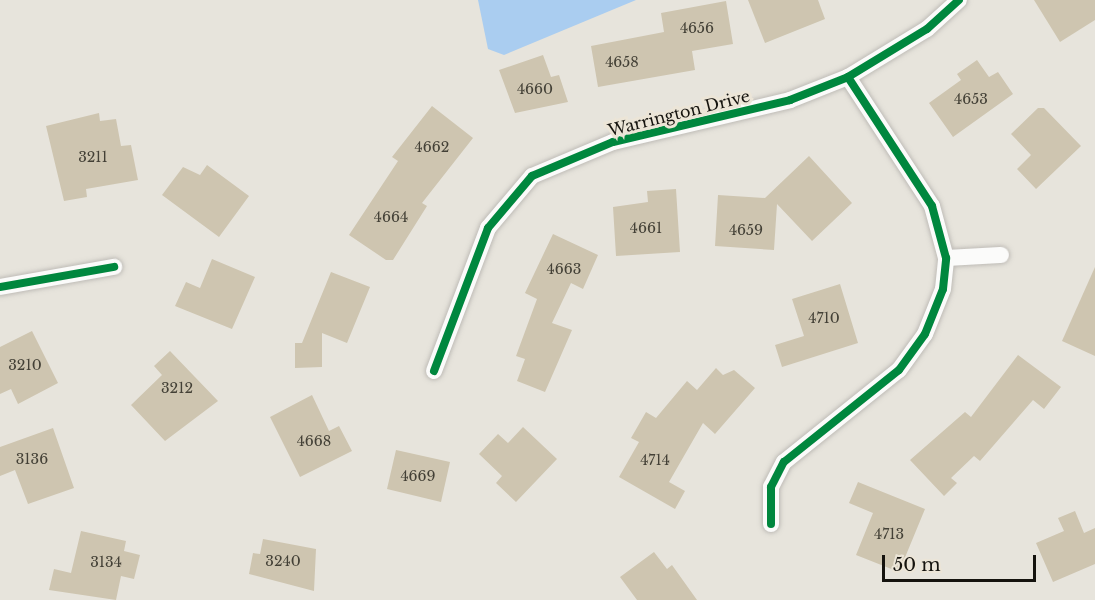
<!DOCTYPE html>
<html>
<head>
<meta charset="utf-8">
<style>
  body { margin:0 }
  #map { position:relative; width:1095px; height:600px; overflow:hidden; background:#e7e4dc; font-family:"Libre Baskerville",serif }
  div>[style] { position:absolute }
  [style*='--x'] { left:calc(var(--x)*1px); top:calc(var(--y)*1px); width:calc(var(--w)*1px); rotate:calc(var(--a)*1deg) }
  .water>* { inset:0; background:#aacdf0 }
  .building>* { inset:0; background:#cec5b0 }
  .roads { filter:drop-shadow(0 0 2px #bfbcb7) drop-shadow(0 0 2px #bfbcb7) }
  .minor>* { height:16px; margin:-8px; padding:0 8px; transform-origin:8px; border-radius:8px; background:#fbfbfa }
  .cycleway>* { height:8px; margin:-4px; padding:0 4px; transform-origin:4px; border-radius:4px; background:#00873e }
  span { translate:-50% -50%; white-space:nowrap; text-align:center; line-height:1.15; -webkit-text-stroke:6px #ece5d7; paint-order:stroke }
  .number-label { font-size:14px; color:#434036 }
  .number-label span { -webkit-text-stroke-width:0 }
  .street-label { font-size:16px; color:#15130e }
  .scale { position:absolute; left:882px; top:555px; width:154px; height:27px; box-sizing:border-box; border:3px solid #15130e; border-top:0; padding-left:8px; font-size:18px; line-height:21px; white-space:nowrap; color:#15130e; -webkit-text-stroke:4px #ece5d7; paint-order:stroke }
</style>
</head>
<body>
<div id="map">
  <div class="water">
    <i style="clip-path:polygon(478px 0,636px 0,504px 55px,488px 49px)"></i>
  </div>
  <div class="building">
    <i style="clip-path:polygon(748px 0,818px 0,825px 19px,765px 43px)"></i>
    <i style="clip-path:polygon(1034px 0,1095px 0,1095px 20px,1060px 42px)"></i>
    <i style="clip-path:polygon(726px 1px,733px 44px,692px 51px,695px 70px,598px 87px,591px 46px,664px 32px,661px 13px)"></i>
    <i style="clip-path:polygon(543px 55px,551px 77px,559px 75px,568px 102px,515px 113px,499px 70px)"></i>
    <i style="clip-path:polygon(977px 60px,989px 77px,998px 72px,1013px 94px,953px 137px,929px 103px,961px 80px,957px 74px)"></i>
    <i style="clip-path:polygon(432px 106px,473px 138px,422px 203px,427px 206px,393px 260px,386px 260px,349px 235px,398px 161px,392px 157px)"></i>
    <i style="clip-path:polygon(1038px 108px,1044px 108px,1081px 146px,1036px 189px,1017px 169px,1031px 155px,1011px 134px)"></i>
    <i style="clip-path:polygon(99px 113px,100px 121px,116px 119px,121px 146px,131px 145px,138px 180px,86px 189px,87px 197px,64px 201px,46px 126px)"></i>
    <i style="clip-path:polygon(809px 156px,852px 203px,812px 241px,777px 204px,774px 250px,715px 246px,718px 195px,765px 198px)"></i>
    <i style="clip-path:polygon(207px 165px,249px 196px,219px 237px,162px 195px,183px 167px,200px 175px)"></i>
    <i style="clip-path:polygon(676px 189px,680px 252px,616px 256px,613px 207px,648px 202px,647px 191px)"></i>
    <i style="clip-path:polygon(553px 234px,598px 255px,583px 289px,571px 283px,552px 323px,572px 330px,545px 392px,517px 381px,525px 359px,516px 356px,537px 299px,525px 293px)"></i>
    <i style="clip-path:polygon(212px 259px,255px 277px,232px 329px,175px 306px,186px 282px,200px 288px)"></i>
    <i style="clip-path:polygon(1095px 267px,1095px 356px,1062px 341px)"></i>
    <i style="clip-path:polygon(331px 272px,370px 287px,347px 343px,322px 333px,322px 367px,295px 368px,295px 343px,302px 343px)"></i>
    <i style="clip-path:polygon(840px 284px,858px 343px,782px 367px,775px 345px,804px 336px,792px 299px)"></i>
    <i style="clip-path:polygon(32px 331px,58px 383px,18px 404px,11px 389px,0 394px,0 347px)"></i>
    <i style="clip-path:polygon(170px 351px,218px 401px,165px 441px,131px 405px,162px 375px,154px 366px)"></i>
    <i style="clip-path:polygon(1018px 355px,1061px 387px,1044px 409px,1033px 400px,980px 461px,974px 456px,951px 478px,957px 483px,944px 496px,910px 460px,965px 412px,971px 417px)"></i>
    <i style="clip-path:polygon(716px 368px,723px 375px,734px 370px,755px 388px,715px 434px,703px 423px,669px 482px,685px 491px,675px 509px,619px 477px,639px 442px,631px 438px,646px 412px,656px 418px,687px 381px,697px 390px)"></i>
    <i style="clip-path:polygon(312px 395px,329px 431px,339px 426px,352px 451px,300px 477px,270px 417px)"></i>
    <i style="clip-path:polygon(523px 427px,557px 459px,516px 502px,496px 483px,502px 476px,479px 454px,498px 434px,508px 443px)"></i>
    <i style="clip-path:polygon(53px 428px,74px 488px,28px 504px,15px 470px,0 476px,0 447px)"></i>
    <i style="clip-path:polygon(396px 450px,450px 462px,441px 502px,387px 489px)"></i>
    <i style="clip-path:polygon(858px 482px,925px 509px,899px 572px,856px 555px,873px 513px,849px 503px)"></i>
    <i style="clip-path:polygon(1075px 511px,1084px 533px,1095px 528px,1095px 564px,1053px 582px,1036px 543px,1064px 531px,1058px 518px)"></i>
    <i style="clip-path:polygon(81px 531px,126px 541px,124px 551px,140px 555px,134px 579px,121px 576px,116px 600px,49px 590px,54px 569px,71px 573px)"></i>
    <i style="clip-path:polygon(263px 539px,316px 549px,314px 591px,249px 574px,253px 553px,260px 554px)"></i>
    <i style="clip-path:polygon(654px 552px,667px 569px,672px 565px,697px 600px,637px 600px,620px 577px)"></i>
  </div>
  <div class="roads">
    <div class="minor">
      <i style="--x:946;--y:258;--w:55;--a:-3.1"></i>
      <i style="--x:0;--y:287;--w:116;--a:-10"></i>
      <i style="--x:434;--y:371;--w:153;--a:-69.3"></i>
      <i style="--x:488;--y:228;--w:68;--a:-49.8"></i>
      <i style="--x:532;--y:176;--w:88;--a:-22.8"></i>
      <i style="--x:613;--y:142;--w:182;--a:-13.3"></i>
      <i style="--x:790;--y:100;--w:62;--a:-21.6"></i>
      <i style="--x:848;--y:77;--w:92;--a:-31.3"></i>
      <i style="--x:927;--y:29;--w:43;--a:-42.2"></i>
      <i style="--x:771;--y:524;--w:37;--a:-90"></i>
      <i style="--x:771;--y:487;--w:28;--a:-63"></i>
      <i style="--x:784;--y:462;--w:147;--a:-38.7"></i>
      <i style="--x:899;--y:370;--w:44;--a:-54.2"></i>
      <i style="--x:925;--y:334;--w:48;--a:-68.2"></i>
      <i style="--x:943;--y:289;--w:31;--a:-84"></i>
      <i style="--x:946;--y:258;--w:54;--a:-105.1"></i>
      <i style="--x:932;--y:206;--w:154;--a:-123.1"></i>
    </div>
  </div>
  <div class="cycleway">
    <i style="--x:0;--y:287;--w:116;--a:-10"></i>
    <i style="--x:434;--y:371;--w:153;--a:-69.3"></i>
    <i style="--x:488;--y:228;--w:68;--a:-49.8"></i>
    <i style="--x:532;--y:176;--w:88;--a:-22.8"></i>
    <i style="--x:613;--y:142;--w:182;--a:-13.3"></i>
    <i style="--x:790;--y:100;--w:62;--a:-21.6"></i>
    <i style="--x:848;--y:77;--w:92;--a:-31.3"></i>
    <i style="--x:927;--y:29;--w:43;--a:-42.2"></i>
    <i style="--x:771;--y:524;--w:37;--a:-90"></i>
    <i style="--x:771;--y:487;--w:28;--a:-63"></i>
    <i style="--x:784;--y:462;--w:147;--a:-38.7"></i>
    <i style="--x:899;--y:370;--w:44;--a:-54.2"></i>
    <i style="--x:925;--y:334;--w:48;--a:-68.2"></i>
    <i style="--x:943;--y:289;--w:31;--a:-84"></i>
    <i style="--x:946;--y:258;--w:54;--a:-105.1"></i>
    <i style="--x:932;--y:206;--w:154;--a:-123.1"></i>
  </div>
  <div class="number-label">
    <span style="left:697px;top:28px">4656</span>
    <span style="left:622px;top:62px">4658</span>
    <span style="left:535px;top:89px">4660</span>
    <span style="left:971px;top:99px">4653</span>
    <span style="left:432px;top:147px">4662</span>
    <span style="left:93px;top:157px">3211</span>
    <span style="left:391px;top:217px">4664</span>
    <span style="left:646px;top:228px">4661</span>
    <span style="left:746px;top:230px">4659</span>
    <span style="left:564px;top:269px">4663</span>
    <span style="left:824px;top:318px">4710</span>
    <span style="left:25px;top:365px">3210</span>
    <span style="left:177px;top:388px">3212</span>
    <span style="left:314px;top:441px">4668</span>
    <span style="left:32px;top:459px">3136</span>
    <span style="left:655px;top:460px">4714</span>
    <span style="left:418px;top:476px">4669</span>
    <span style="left:889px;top:534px">4713</span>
    <span style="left:283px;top:561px">3240</span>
    <span style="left:106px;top:562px">3134</span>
  </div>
  <div class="street-label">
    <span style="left:679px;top:113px;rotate:-14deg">Warrington Drive</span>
  </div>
  <div class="scale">50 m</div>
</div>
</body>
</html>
